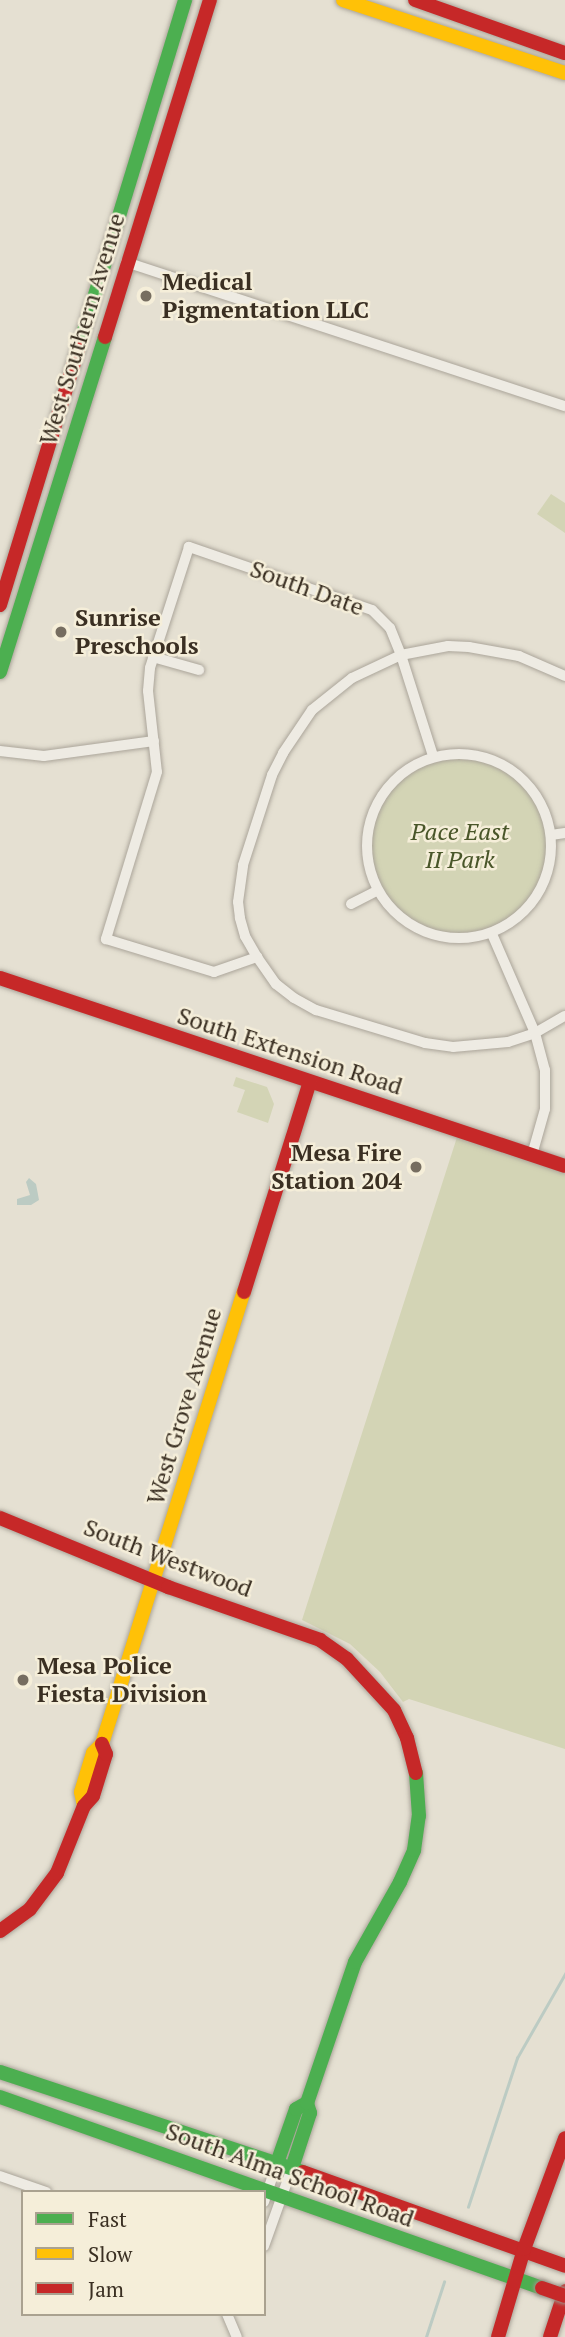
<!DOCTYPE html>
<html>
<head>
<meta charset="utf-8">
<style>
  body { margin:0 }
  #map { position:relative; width:565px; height:2337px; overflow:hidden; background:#e5e0d2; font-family:"PT Serif",serif }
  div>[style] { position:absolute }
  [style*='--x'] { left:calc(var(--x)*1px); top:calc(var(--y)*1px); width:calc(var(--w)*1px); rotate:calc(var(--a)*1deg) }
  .green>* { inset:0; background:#d3d4b5 }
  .round { border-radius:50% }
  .water>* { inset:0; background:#bccbc3 }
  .stream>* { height:2.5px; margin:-1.25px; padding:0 1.25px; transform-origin:1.25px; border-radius:1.25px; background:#bccbc3 }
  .roads { filter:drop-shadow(0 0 2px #aba59a) drop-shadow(0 0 2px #aba59a) }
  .street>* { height:10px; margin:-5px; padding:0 5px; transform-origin:5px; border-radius:5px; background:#eeebe3 }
  .street>.ring { margin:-5px; padding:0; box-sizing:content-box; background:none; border:10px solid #eeebe3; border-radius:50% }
  .fast>* { height:14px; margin:-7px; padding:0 7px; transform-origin:7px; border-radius:7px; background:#4caf50 }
  .slow>* { height:14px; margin:-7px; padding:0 7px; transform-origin:7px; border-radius:7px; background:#ffc107 }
  .jam>* { height:14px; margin:-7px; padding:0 7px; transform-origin:7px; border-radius:7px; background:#c62828 }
  .bridges { filter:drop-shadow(0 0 2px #9b958a) drop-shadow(0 0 2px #9b958a) }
  .jam-bridge>* { height:14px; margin:-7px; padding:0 7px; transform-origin:7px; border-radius:7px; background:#c62828 }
  .dots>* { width:19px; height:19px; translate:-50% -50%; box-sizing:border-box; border:4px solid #f5eed9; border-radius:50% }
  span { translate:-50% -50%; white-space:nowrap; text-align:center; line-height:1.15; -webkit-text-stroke:5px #f5eed9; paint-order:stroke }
  .poi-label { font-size:24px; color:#3a2f22; font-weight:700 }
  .left { translate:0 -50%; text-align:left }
  .right { translate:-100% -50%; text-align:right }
  .street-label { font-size:24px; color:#3a2f22 }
  .park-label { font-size:24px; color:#495629; font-style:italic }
  .legend { position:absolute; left:21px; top:2190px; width:245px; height:126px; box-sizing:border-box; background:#f5eed9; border:2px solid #aaa290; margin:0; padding:9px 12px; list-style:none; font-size:21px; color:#3a2f22 }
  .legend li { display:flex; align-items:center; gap:14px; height:35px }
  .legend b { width:35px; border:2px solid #aaa290 }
</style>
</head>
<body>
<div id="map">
  <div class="green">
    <i style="clip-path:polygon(551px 494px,565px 503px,565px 533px,537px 514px)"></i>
    <i class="round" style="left:372px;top:759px;width:174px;height:174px"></i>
    <i style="clip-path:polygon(236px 1077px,267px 1087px,274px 1104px,268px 1123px,237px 1112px,245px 1090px,233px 1086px)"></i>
    <i style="clip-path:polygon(459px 1131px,565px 1166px,565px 1749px,409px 1699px,403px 1702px,380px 1672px,350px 1644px,302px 1620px)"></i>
  </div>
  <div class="water">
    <i style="clip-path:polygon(29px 1178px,36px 1184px,39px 1200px,31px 1205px,17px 1205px,17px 1199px,30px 1195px,26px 1182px)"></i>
  </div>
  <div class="stream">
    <i style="--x:468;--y:2207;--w:157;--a:-71.8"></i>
    <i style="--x:517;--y:2058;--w:97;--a:-60.3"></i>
    <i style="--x:426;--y:2337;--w:58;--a:-71.9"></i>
  </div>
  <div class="roads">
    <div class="street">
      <i style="--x:126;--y:262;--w:462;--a:18.2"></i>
      <i style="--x:153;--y:657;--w:48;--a:15.8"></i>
      <i style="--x:565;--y:676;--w:50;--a:-156.5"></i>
      <i style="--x:519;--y:656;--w:51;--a:-169.8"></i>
      <i style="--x:469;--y:647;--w:21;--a:-177"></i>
      <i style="--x:448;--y:646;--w:48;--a:169.2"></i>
      <i style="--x:401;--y:655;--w:29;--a:-112"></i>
      <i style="--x:390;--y:628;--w:25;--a:-135"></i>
      <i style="--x:372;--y:610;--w:194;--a:-161"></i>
      <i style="--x:189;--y:547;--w:127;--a:107.9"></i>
      <i style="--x:150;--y:668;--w:23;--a:95"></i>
      <i style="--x:148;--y:691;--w:81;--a:83.7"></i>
      <i style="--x:157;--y:772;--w:175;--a:107"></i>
      <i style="--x:106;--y:939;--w:113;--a:17"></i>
      <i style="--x:214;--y:972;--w:46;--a:-19.2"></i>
      <i style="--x:257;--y:957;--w:33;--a:55"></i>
      <i style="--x:276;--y:984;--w:23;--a:38"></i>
      <i style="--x:294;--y:998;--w:25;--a:29"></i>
      <i style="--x:316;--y:1010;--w:114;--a:16.8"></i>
      <i style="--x:425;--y:1043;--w:28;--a:8"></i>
      <i style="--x:453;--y:1047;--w:55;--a:-5.2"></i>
      <i style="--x:508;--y:1042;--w:28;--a:-18"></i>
      <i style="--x:535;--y:1033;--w:34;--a:-30"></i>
      <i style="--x:0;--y:751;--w:44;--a:6.5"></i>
      <i style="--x:44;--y:756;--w:111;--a:-7.8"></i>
      <i class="ring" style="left:367px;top:754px;width:174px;height:174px"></i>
      <i style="--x:551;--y:835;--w:14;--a:-8"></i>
      <i style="--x:351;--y:904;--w:30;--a:-27"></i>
      <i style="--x:492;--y:934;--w:108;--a:66.5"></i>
      <i style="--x:535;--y:1033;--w:38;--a:75"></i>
      <i style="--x:545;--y:1070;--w:39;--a:90"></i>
      <i style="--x:545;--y:1109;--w:48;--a:105.8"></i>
      <i style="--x:257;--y:957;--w:24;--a:-120"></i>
      <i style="--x:245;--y:936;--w:19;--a:-106"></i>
      <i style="--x:240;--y:918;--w:16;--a:-97"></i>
      <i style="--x:238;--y:902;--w:37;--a:-82"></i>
      <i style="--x:243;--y:865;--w:95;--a:-72.1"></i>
      <i style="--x:272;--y:775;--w:25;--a:-63"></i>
      <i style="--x:283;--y:753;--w:52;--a:-56"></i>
      <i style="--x:312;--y:710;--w:51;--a:-38.7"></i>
      <i style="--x:352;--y:678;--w:54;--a:-25.1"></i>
      <i style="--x:401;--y:655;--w:106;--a:72.4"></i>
      <i style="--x:0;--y:2176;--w:49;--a:19.2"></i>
      <i style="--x:264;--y:2202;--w:41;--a:-71.6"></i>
      <i style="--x:264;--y:2246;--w:83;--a:-70.3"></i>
      <i style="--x:227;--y:2314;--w:25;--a:67"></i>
    </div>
    <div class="fast">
      <i style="--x:79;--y:347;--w:363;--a:-73"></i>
      <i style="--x:0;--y:672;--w:351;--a:-72.6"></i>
      <i style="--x:0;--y:2072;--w:319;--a:18.3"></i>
      <i style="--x:0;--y:2097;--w:575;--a:19.41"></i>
      <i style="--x:277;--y:2163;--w:57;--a:-70.6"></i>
      <i style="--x:296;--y:2109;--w:13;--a:-29"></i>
      <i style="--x:292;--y:2168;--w:58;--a:-71.9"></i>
      <i style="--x:310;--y:2113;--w:10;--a:-107"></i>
      <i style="--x:307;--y:2103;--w:149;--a:-71.2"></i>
      <i style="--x:355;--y:1962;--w:92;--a:-60.6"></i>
      <i style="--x:400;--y:1882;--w:35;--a:-66"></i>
      <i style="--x:414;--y:1850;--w:34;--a:-82"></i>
      <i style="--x:419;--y:1816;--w:43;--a:-94"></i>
    </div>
    <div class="slow">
      <i style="--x:343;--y:0;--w:234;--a:18.2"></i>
      <i style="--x:84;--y:1806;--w:14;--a:-102"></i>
      <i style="--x:81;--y:1792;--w:41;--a:-72.9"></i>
      <i style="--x:93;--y:1753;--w:13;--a:-45"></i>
      <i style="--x:102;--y:1744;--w:474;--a:-72.6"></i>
    </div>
    <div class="jam">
      <i style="--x:415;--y:0;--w:159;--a:19.5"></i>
      <i style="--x:105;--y:337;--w:353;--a:-72.7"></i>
      <i style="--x:0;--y:605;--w:270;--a:-73"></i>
      <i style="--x:0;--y:978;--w:595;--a:18.4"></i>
      <i style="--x:244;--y:1292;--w:220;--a:-72.6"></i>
      <i style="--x:0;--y:1518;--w:182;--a:22.3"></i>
      <i style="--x:168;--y:1587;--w:161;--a:19.2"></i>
      <i style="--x:320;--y:1640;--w:33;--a:35"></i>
      <i style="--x:347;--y:1659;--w:69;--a:47.3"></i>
      <i style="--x:394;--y:1710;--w:31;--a:65"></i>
      <i style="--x:407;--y:1738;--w:36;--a:76"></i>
      <i style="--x:0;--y:1931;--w:37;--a:-36"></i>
      <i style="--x:30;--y:1909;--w:45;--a:-53.1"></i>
      <i style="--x:57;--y:1873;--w:72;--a:-68.1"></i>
      <i style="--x:84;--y:1806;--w:13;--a:-48"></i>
      <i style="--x:93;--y:1796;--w:44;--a:-72.8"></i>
      <i style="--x:106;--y:1754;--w:11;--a:-112"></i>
      <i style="--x:303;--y:2172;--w:278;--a:19.7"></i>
      <i style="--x:498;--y:2337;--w:92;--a:-73.5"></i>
      <i style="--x:524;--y:2249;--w:118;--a:-69.7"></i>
      <i style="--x:550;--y:2337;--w:48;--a:-71.9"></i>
    </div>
  </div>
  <div class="bridges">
    <div class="jam-bridge">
      <i style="--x:542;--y:2288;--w:24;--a:19"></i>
    </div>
  </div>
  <div class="dots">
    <i style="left:146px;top:296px;background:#766d60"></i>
    <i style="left:61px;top:632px;background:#766d60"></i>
    <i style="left:416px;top:1167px;background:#766d60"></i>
    <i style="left:23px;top:1680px;background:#766d60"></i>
  </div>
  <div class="poi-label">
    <span class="left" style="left:162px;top:296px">Medical<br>Pigmentation LLC</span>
    <span class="left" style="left:75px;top:632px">Sunrise<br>Preschools</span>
    <span class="right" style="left:402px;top:1167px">Mesa Fire<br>Station 204</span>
    <span class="left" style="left:37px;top:1680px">Mesa Police<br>Fiesta Division</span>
  </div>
  <div class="street-label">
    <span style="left:82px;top:329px;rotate:-73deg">West Southern Avenue</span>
    <span style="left:307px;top:588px;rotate:20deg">South Date</span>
    <span style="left:290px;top:1051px;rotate:18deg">South Extension Road</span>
    <span style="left:184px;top:1406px;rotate:-73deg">West Grove Avenue</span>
    <span style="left:168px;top:1558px;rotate:21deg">South Westwood</span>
    <span style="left:290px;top:2175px;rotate:20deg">South Alma School Road</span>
  </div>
  <div class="park-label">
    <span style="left:460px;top:846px">Pace East<br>II Park</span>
  </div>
  <ul class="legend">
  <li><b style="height:9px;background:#4caf50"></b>Fast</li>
  <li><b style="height:9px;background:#ffc107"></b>Slow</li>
  <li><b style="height:9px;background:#c62828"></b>Jam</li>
  </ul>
</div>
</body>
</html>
